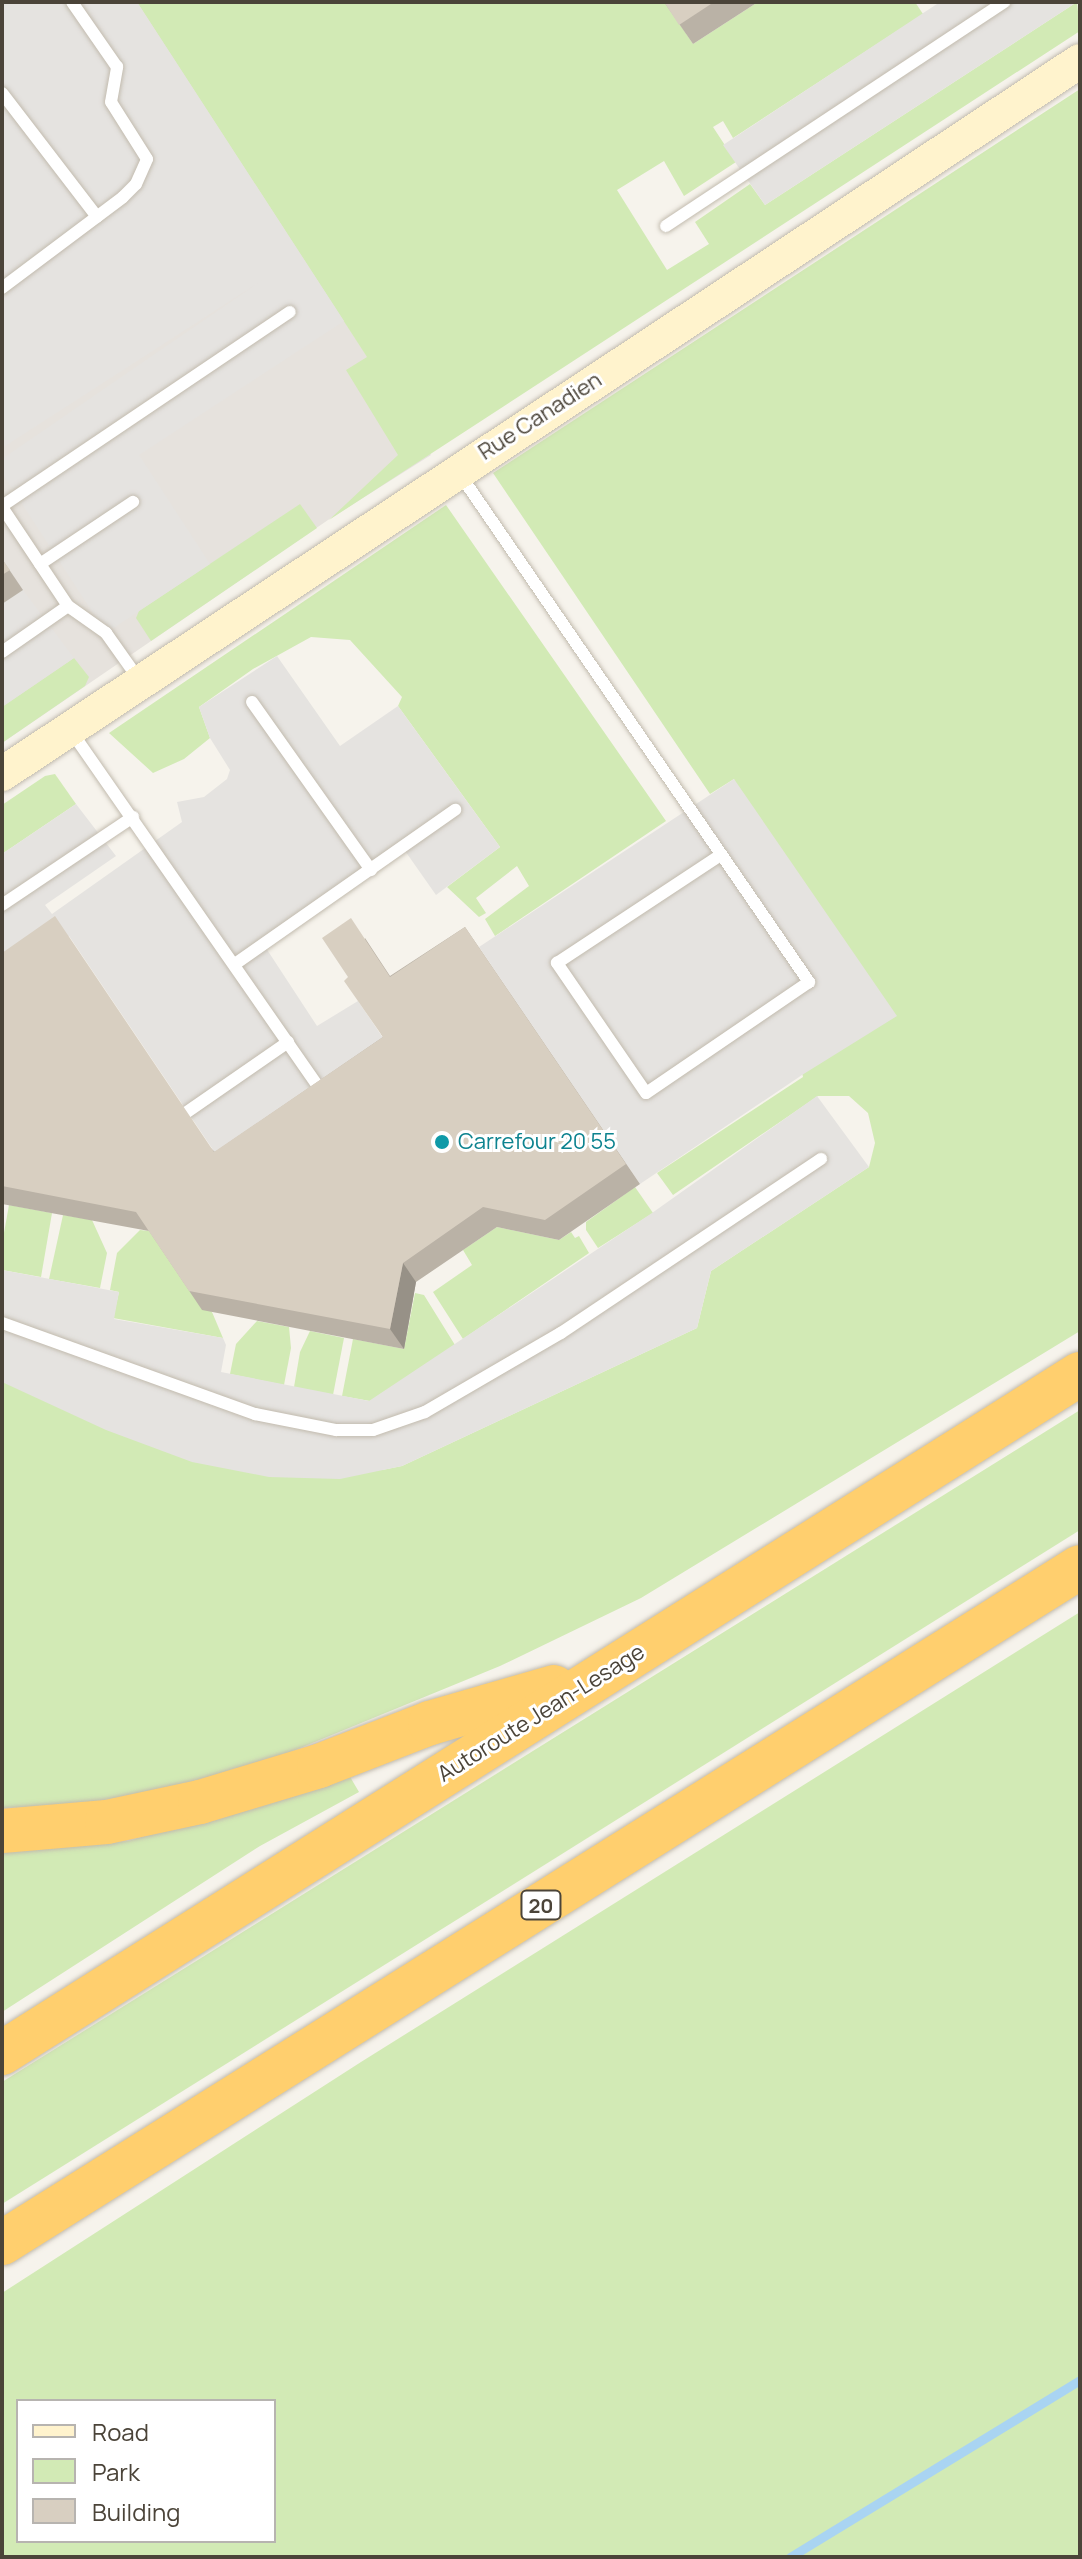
<!DOCTYPE html>
<html>
<head>
<meta charset="utf-8">
<style>
  body { margin:0 }
  #map { position:relative; width:1082px; height:2559px; overflow:hidden; background:#f6f3ec; font-family:Manrope,sans-serif }
  div>[style] { position:absolute }
  [style*='--x'] { left:calc(var(--x)*1px); top:calc(var(--y)*1px); width:calc(var(--w)*1px); rotate:calc(var(--a)*1deg) }
  .industrial>* { inset:0; background:#e6e2dd }
  .green>* { inset:0; background:#d2eab5 }
  .parking>* { inset:0; background:#e5e3e0 }
  .stream>* { height:9px; margin:-4.5px; padding:0 4.5px; transform-origin:4.5px; border-radius:4.5px; background:#a9d4f2 }
  .roads { filter:drop-shadow(0 0 2px #c2bbae) drop-shadow(0 0 2px #c2bbae) }
  .lane>* { height:12px; margin:-6px; padding:0 6px; transform-origin:6px; border-radius:6px; background:#fff }
  .secondary>* { height:34px; margin:-17px; padding:0 17px; transform-origin:17px; border-radius:17px; background:#fff3cd }
  .highway>* { height:44px; margin:-22px; padding:0 22px; transform-origin:22px; border-radius:22px; background:#ffcf6e }
  .wall>* { inset:0; background:#bab2a6 }
  .shaded-wall>* { inset:0; background:#979187 }
  .building>* { inset:0; background:#d8cfc1 }
  .dots>* { width:22px; height:22px; translate:-50% -50%; box-sizing:border-box; border:4px solid #fff; border-radius:50% }
  span { translate:-50% -50%; white-space:nowrap; text-align:center; line-height:1.15; -webkit-text-stroke:6px #fff; paint-order:stroke }
  .shield-label span { padding:2px 6px; background:#fff; border:2px solid; border-radius:6px; -webkit-text-stroke-width:0 }
  .shield-label { font-size:20px; color:#4b4439; font-weight:700 }
  .street-label { font-size:22px; color:#4b4439 }
  .culture-label { font-size:22px; color:#0d838f }
  .left { translate:0 -50%; text-align:left }
  .frame { position:absolute; inset:0; border:4px solid #4b4439; pointer-events:none }
  .legend { position:absolute; left:16px; top:2399px; width:260px; height:144px; box-sizing:border-box; background:#fff; border:2px solid #b7b4b0; margin:0; padding:10px 14px; list-style:none; font-size:24px; color:#4b4439 }
  .legend li { display:flex; align-items:center; gap:16px; height:40px }
  .legend b { width:40px; border:2px solid #b7b4b0 }
</style>
</head>
<body>
<div id="map">
  <div class="industrial">
    <i style="clip-path:polygon(2px 2px,240px 2px,168px 49px,431px 455px,328px 520px,2px 743px)"></i>
  </div>
  <div class="green">
    <i style="clip-path:polygon(137px 2px,665px 2px,693px 44px,758px 2px,915px 2px,923px 14px,733px 138px,723px 121px,713px 127px,736px 162px,684px 196px,664px 161px,617px 190px,667px 270px,709px 244px,695px 222px,750px 184px,765px 205px,1077px 2px,1080px 31px,329px 520px,398px 455px,346px 370px,367px 357px)"></i>
    <i style="clip-path:polygon(1080px 89px,1080px 1331px,641px 1598px,500px 1666px,266px 1762px,168px 1789px,76px 1805px,2px 1808px,2px 1364px,382px 1470px,402px 1466px,697px 1328px,711px 1271px,869px 1167px,875px 1143px,868px 1113px,849px 1096px,818px 1096px,673px 1195px,657px 1173px,803px 1077px,734px 779px,710px 794px,493px 473px)"></i>
    <i style="clip-path:polygon(300px 504px,317px 528px,151px 641px,136px 618px,139px 611px)"></i>
    <i style="clip-path:polygon(446px 505px,666px 821px,495px 936px,485px 919px,529px 886px,517px 866px,476px 898px,486px 913px,479px 917px,447px 887px,500px 847px,398px 706px,402px 697px,350px 640px,311px 637px,253px 669px,199px 707px,210px 738px,184px 759px,153px 773px,109px 733px)"></i>
    <i style="clip-path:polygon(74px 658px,89px 677px,85px 686px,2px 743px,2px 707px)"></i>
    <i style="clip-path:polygon(55px 774px,76px 804px,2px 854px,2px 805px,45px 776px)"></i>
    <i style="clip-path:polygon(635px 1187px,653px 1213px,598px 1248px,586px 1230px,586px 1222px)"></i>
    <i style="clip-path:polygon(9px 1205px,52px 1213px,41px 1277px,2px 1270px,2px 1244px)"></i>
    <i style="clip-path:polygon(63px 1215px,92px 1220px,107px 1253px,100px 1288px,49px 1279px)"></i>
    <i style="clip-path:polygon(497px 1227px,559px 1240px,571px 1232px,575px 1238px,579px 1236px,589px 1253px,463px 1339px,433px 1292px,472px 1265px,463px 1250px)"></i>
    <i style="clip-path:polygon(140px 1230px,149px 1231px,212px 1312px,223px 1338px,113px 1318px,119px 1292px,110px 1290px,117px 1253px)"></i>
    <i style="clip-path:polygon(415px 1293px,424px 1295px,455px 1345px,370px 1401px,342px 1396px,353px 1339px,404px 1349px)"></i>
    <i style="clip-path:polygon(257px 1321px,289px 1327px,291px 1348px,284px 1385px,230px 1374px,236px 1344px)"></i>
    <i style="clip-path:polygon(310px 1331px,344px 1338px,333px 1395px,294px 1387px,300px 1352px)"></i>
    <i style="clip-path:polygon(1080px 1410px,1080px 1530px,2px 2204px,2px 2082px)"></i>
    <i style="clip-path:polygon(evenodd,1080px 1612px,1080px 2557px,2px 2557px,2px 2293px,361px 2062px,1080px 1612px,18px 2401px,274px 2401px,274px 2541px,18px 2541px,18px 2401px)"></i>
    <i style="clip-path:polygon(349px 1775px,359px 1792px,260px 1846px,2px 2012px,2px 1850px,128px 1841px)"></i>
  </div>
  <div class="parking">
    <i style="clip-path:polygon(2px 2px,137px 2px,344px 321px,139px 455px,210px 564px,106px 633px,2px 473px,2px 459px,264px 279px,2px 448px)"></i>
    <i style="clip-path:polygon(940px 2px,1077px 2px,765px 205px,723px 145px)"></i>
    <i style="clip-path:polygon(23px 590px,74px 658px,2px 707px,2px 604px)"></i>
    <i style="clip-path:polygon(277px 656px,340px 746px,398px 706px,500px 847px,436px 895px,403px 848px,264px 945px,317px 1026px,358px 1001px,396px 1057px,228px 1172px,69px 936px,2px 982px,2px 854px,76px 804px,116px 856px,45px 905px,52px 914px,182px 822px,177px 802px,204px 797px,227px 779px,230px 770px,210px 738px,199px 707px)"></i>
    <i style="clip-path:polygon(734px 779px,897px 1016px,802px 1075px,640px 1184px,479px 947px)"></i>
    <i style="clip-path:polygon(817px 1096px,869px 1167px,711px 1271px,697px 1328px,402px 1466px,340px 1479px,269px 1477px,192px 1462px,106px 1430px,2px 1382px,2px 1270px,119px 1292px,114px 1319px,223px 1338px,226px 1345px,221px 1372px,369px 1401px,652px 1213px)"></i>
  </div>
  <div class="stream">
    <i style="--x:790;--y:2557;--w:340;--a:-31.4"></i>
  </div>
  <div class="roads">
    <div class="lane">
      <i style="--x:2;--y:93;--w:156;--a:52.5"></i>
      <i style="--x:666;--y:226;--w:406;--a:-33.5"></i>
      <i style="--x:2;--y:288;--w:151;--a:-36.9"></i>
      <i style="--x:123;--y:197;--w:18;--a:-45"></i>
      <i style="--x:136;--y:184;--w:27;--a:-66"></i>
      <i style="--x:147;--y:159;--w:67;--a:-122.3"></i>
      <i style="--x:111;--y:102;--w:36;--a:-80"></i>
      <i style="--x:117;--y:67;--w:79;--a:-124.7"></i>
      <i style="--x:459;--y:473;--w:618;--a:55.49"></i>
      <i style="--x:809;--y:982;--w:197;--a:145.7"></i>
      <i style="--x:646;--y:1093;--w:158;--a:-124.4"></i>
      <i style="--x:557;--y:963;--w:196;--a:-33.4"></i>
      <i style="--x:2;--y:506;--w:347;--a:-34"></i>
      <i style="--x:2;--y:507;--w:119;--a:56.3"></i>
      <i style="--x:68;--y:606;--w:47;--a:35.4"></i>
      <i style="--x:106;--y:633;--w:59;--a:54.7"></i>
      <i style="--x:40;--y:564;--w:112;--a:-33.7"></i>
      <i style="--x:2;--y:652;--w:80;--a:-34.9"></i>
      <i style="--x:252;--y:702;--w:206;--a:54.7"></i>
      <i style="--x:71;--y:731;--w:442;--a:55.2"></i>
      <i style="--x:2;--y:905;--w:158;--a:-33.9"></i>
      <i style="--x:235;--y:964;--w:269;--a:-35"></i>
      <i style="--x:187;--y:1112;--w:123;--a:-34.7"></i>
      <i style="--x:2;--y:1323;--w:269;--a:19.8"></i>
      <i style="--x:255;--y:1414;--w:83;--a:11.2"></i>
      <i style="--x:336;--y:1430;--w:37;--a:0"></i>
      <i style="--x:373;--y:1430;--w:55;--a:-19.1"></i>
      <i style="--x:425;--y:1412;--w:157;--a:-30.2"></i>
      <i style="--x:561;--y:1333;--w:313;--a:-33.8"></i>
    </div>
    <div class="secondary">
      <i style="--x:2;--y:774;--w:1292;--a:-33.48"></i>
    </div>
    <div class="highway">
      <i style="--x:2;--y:1831;--w:105;--a:-4.9"></i>
      <i style="--x:107;--y:1822;--w:95;--a:-12.1"></i>
      <i style="--x:200;--y:1802;--w:124;--a:-16.8"></i>
      <i style="--x:319;--y:1766;--w:119;--a:-21.2"></i>
      <i style="--x:430;--y:1723;--w:129;--a:-16.2"></i>
      <i style="--x:2;--y:2053;--w:1274;--a:-32.21"></i>
      <i style="--x:2;--y:2243;--w:1272;--a:-32.09"></i>
    </div>
  </div>
  <div class="wall">
    <i style="clip-path:polygon(664px 2px,758px 2px,693px 44px)"></i>
    <i style="clip-path:polygon(2px 559px,23px 590px,2px 604px)"></i>
    <i style="clip-path:polygon(465px 927px,640px 1184px,559px 1240px,497px 1227px,416px 1282px,404px 1349px,202px 1310px,149px 1231px,2px 1204px,2px 953px,215px 1152px,383px 1037px,348px 977px,365px 938px,390px 976px)"></i>
  </div>
  <div class="shaded-wall">
    <i style="clip-path:polygon(403px 1263px,416px 1282px,404px 1349px,390px 1329px)"></i>
  </div>
  <div class="building">
    <i style="clip-path:polygon(664px 2px,714px 2px,679px 25px)"></i>
    <i style="clip-path:polygon(2px 559px,10px 570px,2px 575px)"></i>
    <i style="clip-path:polygon(55px 916px,214px 1152px,383px 1037px,344px 981px,348px 977px,322px 938px,351px 918px,390px 977px,465px 927px,626px 1164px,545px 1220px,483px 1207px,403px 1263px,390px 1329px,189px 1291px,136px 1212px,2px 1186px,2px 953px)"></i>
  </div>
  <div class="dots">
    <i style="left:442px;top:1142px;background:#0f9aa8"></i>
  </div>
  <div class="shield-label">
    <span style="left:541px;top:1905px">20</span>
  </div>
  <div class="street-label">
    <span style="left:540px;top:416px;rotate:-33deg">Rue Canadien</span>
    <span style="left:541px;top:1713px;rotate:-32deg">Autoroute Jean-Lesage</span>
  </div>
  <div class="culture-label">
    <span class="left" style="left:458px;top:1142px">Carrefour 20 55</span>
  </div>
  <div class="frame"></div>
  <ul class="legend">
  <li><b style="height:10px;background:#fff3cd"></b>Road</li>
  <li><b style="height:22px;background:#d2eab5"></b>Park</li>
  <li><b style="height:22px;background:#d8cfc1"></b>Building</li>
  </ul>
</div>
</body>
</html>
